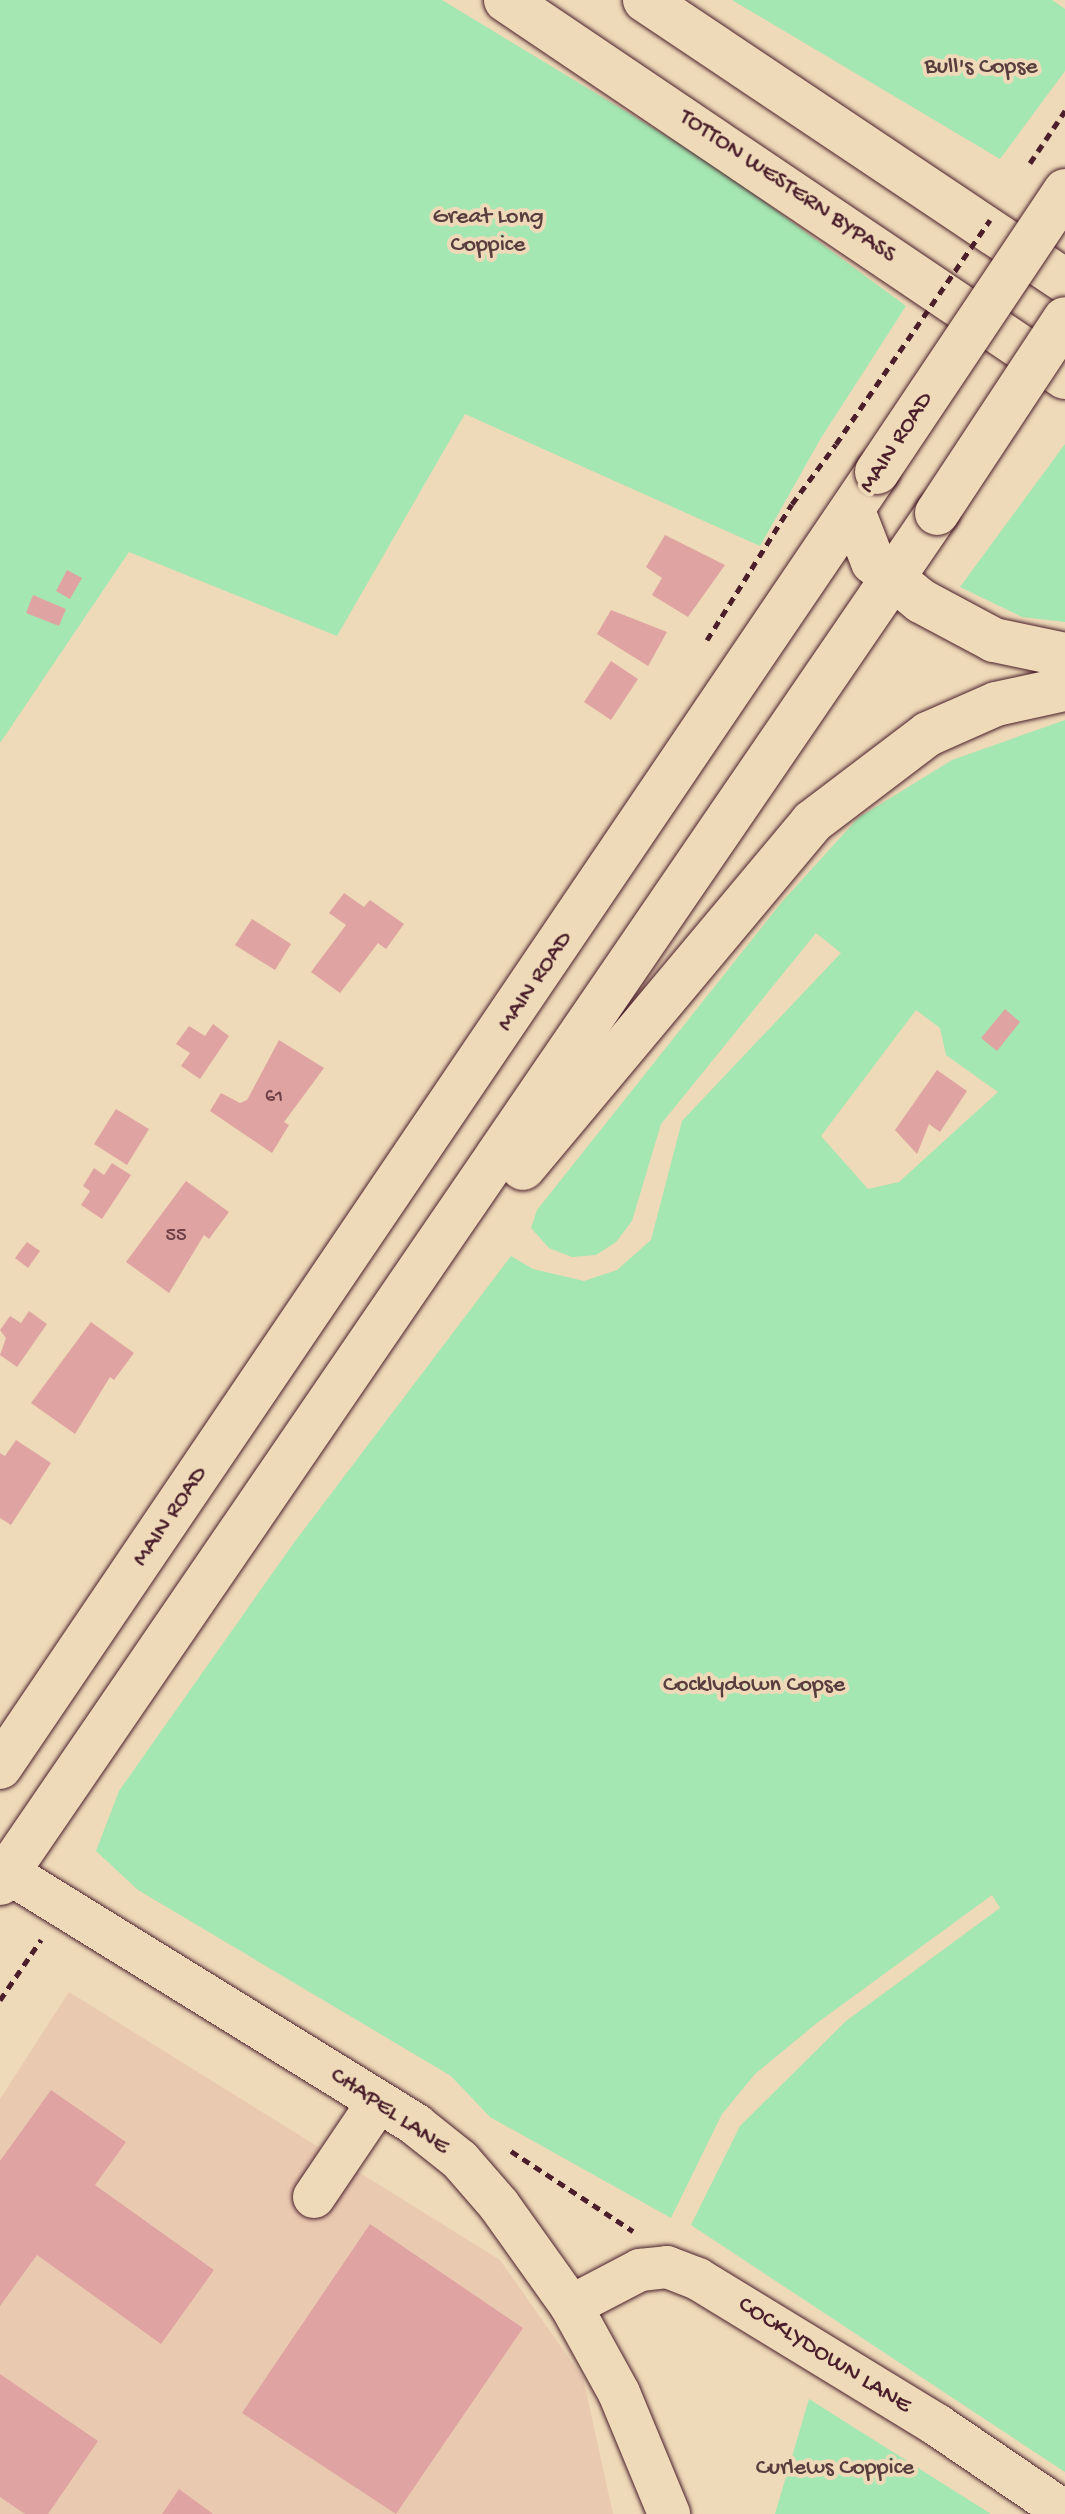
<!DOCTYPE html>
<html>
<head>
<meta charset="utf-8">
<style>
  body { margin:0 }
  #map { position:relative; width:1065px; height:2514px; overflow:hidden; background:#eed9b8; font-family:"Gochi Hand",sans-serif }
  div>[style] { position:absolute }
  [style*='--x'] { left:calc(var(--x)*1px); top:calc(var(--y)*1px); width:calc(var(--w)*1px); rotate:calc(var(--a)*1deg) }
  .built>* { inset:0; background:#eac9b1 }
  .green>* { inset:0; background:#a4e7b2 }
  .building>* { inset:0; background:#dfa4a1 }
  .path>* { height:5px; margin-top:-2.5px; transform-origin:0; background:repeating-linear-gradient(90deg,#4a1f2b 0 8px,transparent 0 14px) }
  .roads { filter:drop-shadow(0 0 2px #4a1f2b) drop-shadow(0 0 2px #4a1f2b) }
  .minor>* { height:42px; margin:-21px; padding:0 21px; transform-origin:21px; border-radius:21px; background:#eed9b8 }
  .major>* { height:44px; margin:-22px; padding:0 22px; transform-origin:22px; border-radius:22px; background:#eed9b8 }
  .path-bridge>* { height:5px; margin-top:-2.5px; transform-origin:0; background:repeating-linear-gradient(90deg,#4a1f2b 0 8px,transparent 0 14px) }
  .bridges { filter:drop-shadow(0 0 2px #4a1f2b) drop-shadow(0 0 2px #4a1f2b) }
  .major-bridge>* { height:44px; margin:-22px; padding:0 22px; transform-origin:22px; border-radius:22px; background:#eed9b8 }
  span { translate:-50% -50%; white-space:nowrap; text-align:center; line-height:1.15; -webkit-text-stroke:8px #eed9b8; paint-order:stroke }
  .number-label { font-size:20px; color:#6f4048 }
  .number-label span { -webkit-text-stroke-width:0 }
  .park-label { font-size:24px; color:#583d3f }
  .street-label { font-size:24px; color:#4a1f2b }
</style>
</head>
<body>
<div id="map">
  <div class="built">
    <i style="clip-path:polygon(69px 1992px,500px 2260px,583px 2378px,613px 2514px,0 2514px,0 2099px)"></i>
  </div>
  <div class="green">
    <i style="clip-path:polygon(0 0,442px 0,716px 166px,906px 306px,821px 438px,760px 546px,465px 414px,337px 636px,129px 552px,0 743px)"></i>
    <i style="clip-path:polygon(732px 0,1052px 0,1065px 9px,1065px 71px,1000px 159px)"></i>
    <i style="clip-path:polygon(1065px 444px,1065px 622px,1022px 617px,960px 587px)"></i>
    <i style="clip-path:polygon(evenodd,1065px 720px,1065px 2472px,691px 2225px,740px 2126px,846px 2021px,1000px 1908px,992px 1895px,817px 2023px,755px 2074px,722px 2114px,671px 2218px,490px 2117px,451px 2076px,138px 1890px,96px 1851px,119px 1791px,293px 1544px,511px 1256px,533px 1269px,584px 1281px,617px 1270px,651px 1240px,682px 1121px,841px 953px,816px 933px,661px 1124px,632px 1221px,616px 1242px,596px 1255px,572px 1257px,549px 1248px,531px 1228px,537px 1210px,781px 903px,858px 818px,952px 760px,1065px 720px,916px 1010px,940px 1028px,946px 1055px,998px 1092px,899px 1182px,868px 1189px,821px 1136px,916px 1010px)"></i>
    <i style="clip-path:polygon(809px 2399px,991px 2514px,775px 2514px)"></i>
  </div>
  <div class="building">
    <i style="clip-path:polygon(665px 535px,725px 565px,688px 617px,652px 595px,662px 578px,646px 567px)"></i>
    <i style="clip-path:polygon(67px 570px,82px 578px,70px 599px,56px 591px)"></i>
    <i style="clip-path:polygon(33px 595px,66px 609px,59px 626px,26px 613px)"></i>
    <i style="clip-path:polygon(611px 610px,667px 632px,648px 666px,597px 634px)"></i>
    <i style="clip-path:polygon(611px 661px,638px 679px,611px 720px,584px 702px)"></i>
    <i style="clip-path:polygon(344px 893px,364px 907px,370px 900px,404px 924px,386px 949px,378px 943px,340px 993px,311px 972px,346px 925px,329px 913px)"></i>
    <i style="clip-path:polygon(252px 919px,291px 944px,275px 970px,235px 945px)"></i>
    <i style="clip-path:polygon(1005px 1009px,1020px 1022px,997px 1051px,981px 1038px)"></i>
    <i style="clip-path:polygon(213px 1024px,229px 1036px,200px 1079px,181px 1066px,190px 1053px,176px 1044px,189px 1026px,205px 1036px)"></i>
    <i style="clip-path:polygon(279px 1040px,324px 1068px,284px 1122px,289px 1125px,272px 1153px,210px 1111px,221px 1093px,240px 1103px,247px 1100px)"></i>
    <i style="clip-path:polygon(937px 1070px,967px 1091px,940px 1132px,929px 1124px,917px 1154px,895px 1130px)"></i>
    <i style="clip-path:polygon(116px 1109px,149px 1129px,127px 1165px,94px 1144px)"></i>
    <i style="clip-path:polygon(112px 1163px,131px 1175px,102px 1219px,81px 1205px,90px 1191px,83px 1186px,94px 1168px,104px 1175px)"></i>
    <i style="clip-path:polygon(186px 1181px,229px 1212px,209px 1239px,204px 1235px,169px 1293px,126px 1262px)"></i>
    <i style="clip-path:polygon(27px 1242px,40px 1251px,28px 1268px,15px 1258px)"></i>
    <i style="clip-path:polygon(29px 1311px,47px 1324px,17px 1367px,0 1355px,6px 1338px,0 1330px,10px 1316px,21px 1323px)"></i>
    <i style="clip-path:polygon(91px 1322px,134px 1353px,114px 1380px,110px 1377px,75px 1434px,31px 1403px)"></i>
    <i style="clip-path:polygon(16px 1440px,51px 1463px,11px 1525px,0 1518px,0 1453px,5px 1456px)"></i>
    <i style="clip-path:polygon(51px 2090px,126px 2142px,95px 2185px,214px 2270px,161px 2344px,37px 2255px,0 2306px,0 2161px)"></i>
    <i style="clip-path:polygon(370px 2224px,523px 2328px,396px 2514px,242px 2413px)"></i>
    <i style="clip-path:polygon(0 2374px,98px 2441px,48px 2514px,25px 2514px,0 2497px)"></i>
    <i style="clip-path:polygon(179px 2489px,213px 2514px,162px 2514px)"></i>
  </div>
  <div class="path">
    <i style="--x:707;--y:640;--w:160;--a:-58"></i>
    <i style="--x:792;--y:504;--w:74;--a:-53.7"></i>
    <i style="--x:0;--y:2000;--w:73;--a:-55.7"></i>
    <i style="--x:511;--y:2151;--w:146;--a:33.3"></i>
  </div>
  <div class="roads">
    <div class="minor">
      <i style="--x:7;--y:1872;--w:481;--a:31.7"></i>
      <i style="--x:416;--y:2125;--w:56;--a:38.5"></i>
      <i style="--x:460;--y:2160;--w:60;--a:49.1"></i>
      <i style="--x:499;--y:2205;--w:124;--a:54.5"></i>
      <i style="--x:571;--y:2306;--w:99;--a:61.1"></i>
      <i style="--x:619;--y:2393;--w:131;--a:67.5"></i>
      <i style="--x:314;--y:2197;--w:115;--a:-56"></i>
      <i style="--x:571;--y:2306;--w:78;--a:-27.6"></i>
      <i style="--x:640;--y:2270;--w:27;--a:-6"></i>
      <i style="--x:667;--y:2267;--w:33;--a:21"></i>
      <i style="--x:698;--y:2279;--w:280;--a:31.4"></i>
      <i style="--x:937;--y:2425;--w:155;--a:34.2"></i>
    </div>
    <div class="major">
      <i style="--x:506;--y:0;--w:674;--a:34"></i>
      <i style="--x:645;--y:0;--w:505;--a:33.78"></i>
      <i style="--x:853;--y:511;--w:55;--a:68.6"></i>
      <i style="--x:873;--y:562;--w:62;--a:39.1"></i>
      <i style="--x:921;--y:601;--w:83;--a:28.1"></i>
      <i style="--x:994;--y:640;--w:73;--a:11.9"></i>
      <i style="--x:523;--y:1168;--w:451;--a:-50.1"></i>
      <i style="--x:812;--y:822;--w:146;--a:-37.2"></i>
      <i style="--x:928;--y:734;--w:74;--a:-23.8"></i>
      <i style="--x:996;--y:704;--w:71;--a:-12.3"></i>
      <i style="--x:0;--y:1767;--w:1564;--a:-55.89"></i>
      <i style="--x:0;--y:1883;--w:1660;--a:-55.63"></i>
    </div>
  </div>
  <div class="path-bridge">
    <i style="--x:1030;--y:163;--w:63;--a:-56.1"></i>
    <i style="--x:836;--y:444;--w:272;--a:-55.5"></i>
  </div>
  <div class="bridges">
    <div class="major-bridge">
      <i style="--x:877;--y:472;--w:338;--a:-56.2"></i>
      <i style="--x:937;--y:513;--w:232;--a:-56.6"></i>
    </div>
  </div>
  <div class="number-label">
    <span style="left:274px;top:1097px">61</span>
    <span style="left:176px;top:1236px">55</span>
  </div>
  <div class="park-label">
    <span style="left:981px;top:68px">Bull's Copse</span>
    <span style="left:488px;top:232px">Great Long<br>Coppice</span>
    <span style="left:754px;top:1686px">Cocklydown Copse</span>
    <span style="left:835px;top:2469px">Curlews Coppice</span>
  </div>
  <div class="street-label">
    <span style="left:787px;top:187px;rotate:34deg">TOTTON WESTERN BYPASS</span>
    <span style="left:897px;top:443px;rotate:-57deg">MAIN ROAD</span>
    <span style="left:536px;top:982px;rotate:-56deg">MAIN ROAD</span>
    <span style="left:171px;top:1517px;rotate:-56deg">MAIN ROAD</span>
    <span style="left:389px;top:2112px;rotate:34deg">CHAPEL LANE</span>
    <span style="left:824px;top:2356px;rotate:32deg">COCKLYDOWN LANE</span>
  </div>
</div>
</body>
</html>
